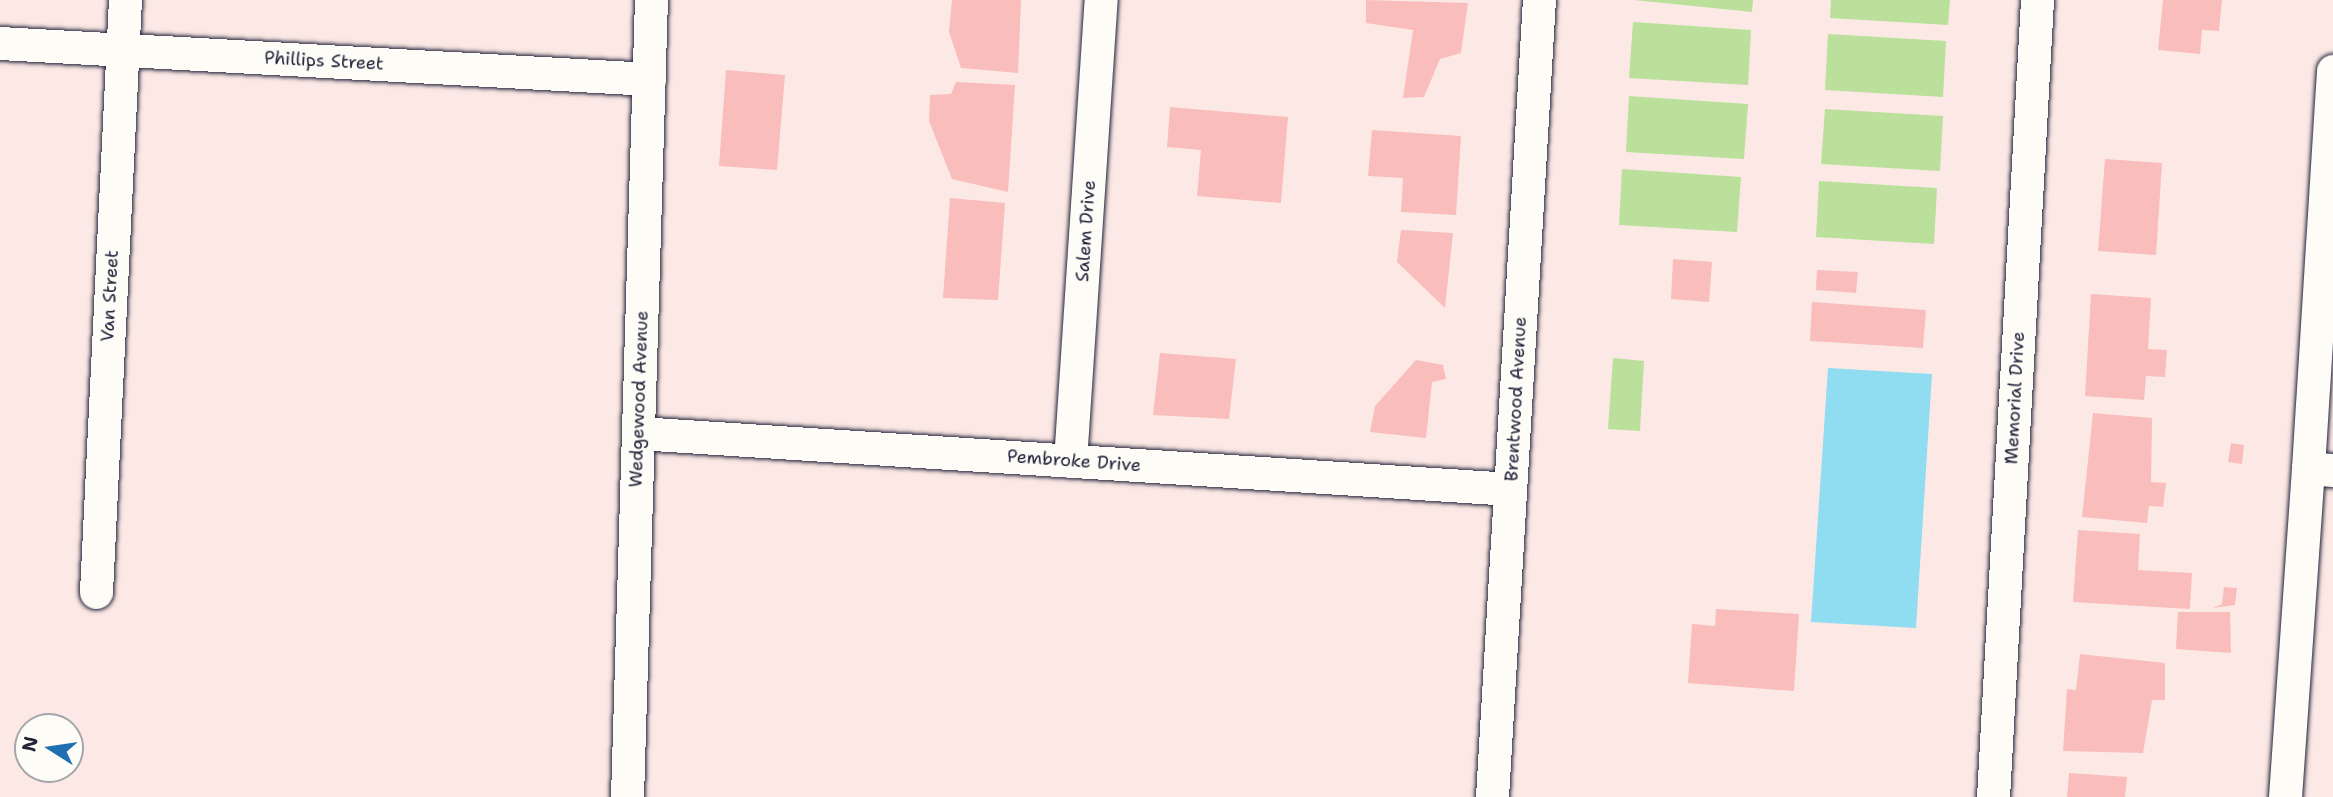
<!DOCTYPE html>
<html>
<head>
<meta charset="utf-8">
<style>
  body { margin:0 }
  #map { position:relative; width:2333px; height:797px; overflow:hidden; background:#fce9e5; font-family:"Shantell Sans",sans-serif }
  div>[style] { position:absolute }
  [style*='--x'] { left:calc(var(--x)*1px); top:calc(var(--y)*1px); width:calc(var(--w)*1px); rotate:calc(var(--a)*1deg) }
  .green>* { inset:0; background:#bae09c }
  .water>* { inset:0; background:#90dcf1 }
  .building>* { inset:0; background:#f9bdbb }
  .roads { filter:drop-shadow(0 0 2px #22223b) drop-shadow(0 0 2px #22223b) }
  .minor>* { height:33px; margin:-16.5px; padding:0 16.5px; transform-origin:16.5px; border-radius:16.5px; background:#fdfcf7 }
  span { translate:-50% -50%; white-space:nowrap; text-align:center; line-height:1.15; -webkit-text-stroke:5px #fdfcf7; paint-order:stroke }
  .street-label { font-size:18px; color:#22223b }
  .north { position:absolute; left:14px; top:713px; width:70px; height:70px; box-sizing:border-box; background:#fdfcf7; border:2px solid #a5a5ac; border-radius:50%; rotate:282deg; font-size:19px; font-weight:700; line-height:28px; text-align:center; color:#22223b }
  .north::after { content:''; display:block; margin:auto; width:24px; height:32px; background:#1f6fb2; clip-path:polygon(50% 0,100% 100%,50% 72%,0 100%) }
</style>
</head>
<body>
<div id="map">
  <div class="green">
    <i style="clip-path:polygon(1634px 0,1753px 0,1752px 12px)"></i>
    <i style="clip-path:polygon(1831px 0,1950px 0,1948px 25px,1830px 18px)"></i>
    <i style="clip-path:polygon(1633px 22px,1751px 30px,1748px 85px,1629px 78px)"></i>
    <i style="clip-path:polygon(1828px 34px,1946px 41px,1943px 97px,1825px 90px)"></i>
    <i style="clip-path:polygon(1629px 96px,1748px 104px,1744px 159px,1626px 152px)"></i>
    <i style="clip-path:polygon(1825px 109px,1943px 116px,1940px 171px,1821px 164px)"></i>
    <i style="clip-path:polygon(1622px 169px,1741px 177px,1737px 232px,1619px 225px)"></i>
    <i style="clip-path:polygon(1819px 181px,1937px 188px,1934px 244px,1816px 237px)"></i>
    <i style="clip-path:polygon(1613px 358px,1644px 361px,1640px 431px,1608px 429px)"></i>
  </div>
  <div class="water">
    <i style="clip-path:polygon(1828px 368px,1932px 374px,1916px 628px,1811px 622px)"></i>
  </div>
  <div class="building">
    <i style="clip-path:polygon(952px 0,1021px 0,1018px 73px,961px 68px,949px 32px)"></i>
    <i style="clip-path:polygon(1366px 0,1468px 3px,1461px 53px,1440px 59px,1424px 97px,1403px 98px,1413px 30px,1366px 23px)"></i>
    <i style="clip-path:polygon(2163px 0,2222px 0,2219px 31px,2202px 30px,2200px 54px,2158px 50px)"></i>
    <i style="clip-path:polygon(726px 70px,785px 75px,777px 170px,719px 166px)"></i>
    <i style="clip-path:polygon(956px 82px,1015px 85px,1008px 192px,952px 179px,929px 121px,930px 95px,951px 94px)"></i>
    <i style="clip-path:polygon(1170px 107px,1288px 117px,1281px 203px,1197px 196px,1201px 150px,1167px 147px)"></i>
    <i style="clip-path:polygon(1372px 130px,1461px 136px,1456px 215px,1401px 212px,1403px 178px,1368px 176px)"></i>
    <i style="clip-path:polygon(2105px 159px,2162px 163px,2156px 255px,2098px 251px)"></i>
    <i style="clip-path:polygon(950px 198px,1005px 203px,998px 300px,943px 298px)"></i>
    <i style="clip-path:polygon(1401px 230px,1453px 233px,1445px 308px,1397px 262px)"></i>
    <i style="clip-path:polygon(1673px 259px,1712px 262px,1709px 302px,1671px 299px)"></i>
    <i style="clip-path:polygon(1817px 270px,1858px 272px,1856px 293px,1816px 290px)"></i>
    <i style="clip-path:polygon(2091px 294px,2151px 298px,2148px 349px,2167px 350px,2165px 377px,2146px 376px,2144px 400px,2085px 396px)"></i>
    <i style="clip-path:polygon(1812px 302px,1926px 310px,1923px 348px,1810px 341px)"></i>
    <i style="clip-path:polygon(1160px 353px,1236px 359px,1229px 419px,1153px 415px)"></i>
    <i style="clip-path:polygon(1416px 360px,1443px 365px,1446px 379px,1432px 382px,1426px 438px,1370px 432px,1375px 406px)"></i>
    <i style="clip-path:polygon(2093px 413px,2152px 418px,2151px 482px,2166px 483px,2163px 507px,2149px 506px,2147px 523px,2082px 517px)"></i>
    <i style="clip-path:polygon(2231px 443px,2244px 445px,2242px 464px,2228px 462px)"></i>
    <i style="clip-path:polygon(2078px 530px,2140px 534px,2138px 570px,2192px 573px,2190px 609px,2073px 602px)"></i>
    <i style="clip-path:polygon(2224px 587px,2237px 588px,2235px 605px,2213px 608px,2222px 604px)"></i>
    <i style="clip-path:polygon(1716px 609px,1799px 614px,1794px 691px,1688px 683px,1692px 624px,1715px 626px)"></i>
    <i style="clip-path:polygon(2178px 612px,2230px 612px,2231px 653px,2176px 649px)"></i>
    <i style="clip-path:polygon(2080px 654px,2165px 663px,2165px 700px,2152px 700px,2143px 753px,2063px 751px,2067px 689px,2076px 690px)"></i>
    <i style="clip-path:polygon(2069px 773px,2127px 777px,2125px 797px,2067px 797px)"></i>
  </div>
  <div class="roads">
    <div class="minor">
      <i style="--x:0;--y:43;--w:650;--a:3.17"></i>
      <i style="--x:638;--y:433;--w:874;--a:3.67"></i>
      <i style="--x:1070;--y:461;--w:462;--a:-86.2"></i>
      <i style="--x:2308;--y:468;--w:398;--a:-86.4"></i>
      <i style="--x:96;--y:592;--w:593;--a:-87.2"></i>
      <i style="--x:627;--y:797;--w:797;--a:-88.28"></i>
      <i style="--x:1492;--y:797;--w:798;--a:-86.63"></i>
      <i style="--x:1993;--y:797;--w:798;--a:-86.84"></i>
      <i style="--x:2285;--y:797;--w:330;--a:-86"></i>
      <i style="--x:2308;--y:468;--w:25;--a:5"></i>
    </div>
  </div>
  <div class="street-label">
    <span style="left:324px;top:61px;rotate:3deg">Phillips Street</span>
    <span style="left:1086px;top:231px;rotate:-86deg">Salem Drive</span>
    <span style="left:110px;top:296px;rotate:-87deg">Van Street</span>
    <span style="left:2015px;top:398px;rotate:-87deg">Memorial Drive</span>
    <span style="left:639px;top:399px;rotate:-88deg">Wedgewood Avenue</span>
    <span style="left:1516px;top:399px;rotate:-87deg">Brentwood Avenue</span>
    <span style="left:1074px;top:461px;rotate:4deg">Pembroke Drive</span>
  </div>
  <div class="north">N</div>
</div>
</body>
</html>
